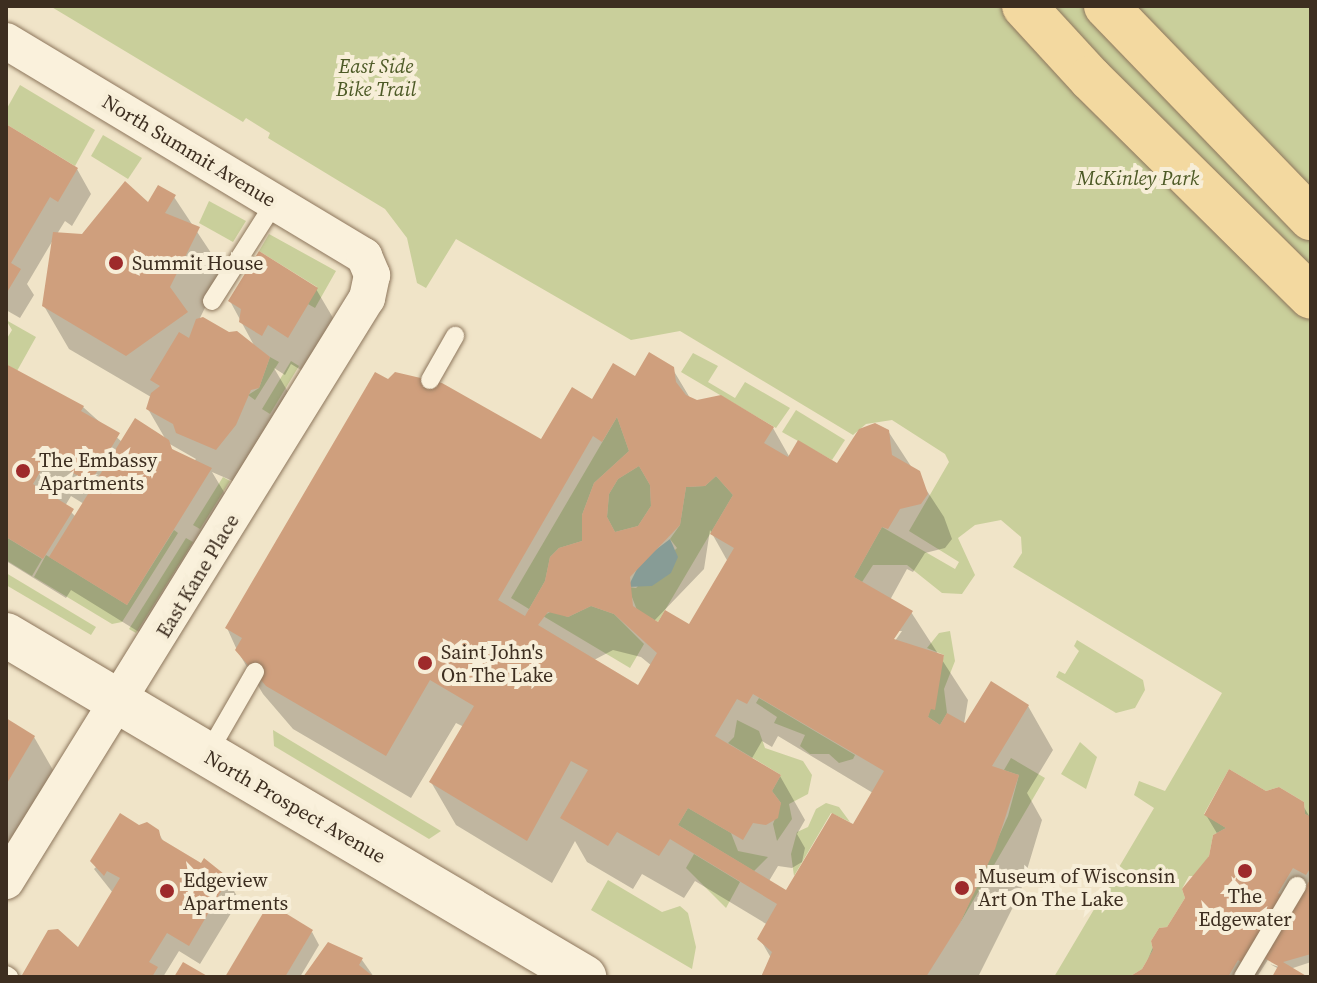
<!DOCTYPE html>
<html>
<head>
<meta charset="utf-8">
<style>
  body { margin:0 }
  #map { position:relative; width:1317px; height:983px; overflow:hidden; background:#f0e4c8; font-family:"Source Serif 4",serif }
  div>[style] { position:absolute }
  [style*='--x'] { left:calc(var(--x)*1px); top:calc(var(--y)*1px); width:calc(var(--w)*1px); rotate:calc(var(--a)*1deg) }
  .green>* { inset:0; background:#c9cf9b }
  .water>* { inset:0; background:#a9c4bc }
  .shadow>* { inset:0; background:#0003 }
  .building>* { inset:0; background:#cf9f7d }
  .roads { filter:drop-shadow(0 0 2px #8d765c) drop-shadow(0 0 2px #8d765c) }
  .lane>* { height:18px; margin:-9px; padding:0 9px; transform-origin:9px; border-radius:9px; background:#faf1dc }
  .street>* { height:36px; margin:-18px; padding:0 18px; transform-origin:18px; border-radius:18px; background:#faf1dc }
  .secondary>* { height:44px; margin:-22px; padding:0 22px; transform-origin:22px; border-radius:22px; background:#faf1dc }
  .primary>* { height:44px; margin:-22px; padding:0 22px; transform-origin:22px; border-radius:22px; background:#f3d9a0 }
  .dots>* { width:22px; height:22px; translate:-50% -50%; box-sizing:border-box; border:4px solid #f7eed8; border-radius:50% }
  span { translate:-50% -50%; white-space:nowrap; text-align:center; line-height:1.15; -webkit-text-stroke:8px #f7eed8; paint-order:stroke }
  .park-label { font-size:20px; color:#4d5a26; font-style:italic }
  .street-label { font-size:20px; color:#3d2e20 }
  .poi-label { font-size:20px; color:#3d2e20 }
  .left { translate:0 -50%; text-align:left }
  .frame { position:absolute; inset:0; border:8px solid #3d2e20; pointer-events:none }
</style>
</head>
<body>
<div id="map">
  <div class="green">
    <i style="clip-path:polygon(50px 6px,1311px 6px,1311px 817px,1305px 814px,1304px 802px,1279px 787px,1266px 791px,1229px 769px,1204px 814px,1226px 828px,1213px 835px,1209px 856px,1197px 876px,1189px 876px,1182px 889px,1185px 898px,1167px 927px,1159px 928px,1151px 941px,1153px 950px,1142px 969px,1129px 977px,1054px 977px,1154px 808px,1134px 795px,1139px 781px,1165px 791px,1222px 693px,1013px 567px,1022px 553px,1021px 537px,1001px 520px,975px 525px,958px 538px,975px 575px,962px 594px,942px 593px,907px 565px,873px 565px,862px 582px,854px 577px,882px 527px,955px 569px,959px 562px,909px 531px,949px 462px,945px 454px,892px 420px,866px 424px,853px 435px,680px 331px,631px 340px,456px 239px,426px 288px,417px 283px,407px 238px,385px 209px,268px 138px,270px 133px,246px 118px,243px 122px)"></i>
    <i style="clip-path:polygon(20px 85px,95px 130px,75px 166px,6px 124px,6px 110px)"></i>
    <i style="clip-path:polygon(103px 135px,142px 158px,128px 179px,91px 156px)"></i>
    <i style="clip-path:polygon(209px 201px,246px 221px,233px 242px,199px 223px)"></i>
    <i style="clip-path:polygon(269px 234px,336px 271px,315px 308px,308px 304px,317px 287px,259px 251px)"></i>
    <i style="clip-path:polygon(6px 320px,36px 337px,17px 371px,6px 364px,6px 340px,12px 330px)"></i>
    <i style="clip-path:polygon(693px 353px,718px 366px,708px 382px,735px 398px,745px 382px,790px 408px,776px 428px,681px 372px)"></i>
    <i style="clip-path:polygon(270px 357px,279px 362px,255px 400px,248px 395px,259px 388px)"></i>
    <i style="clip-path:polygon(291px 361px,299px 366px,270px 414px,262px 409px)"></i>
    <i style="clip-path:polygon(796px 410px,845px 440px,832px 460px,782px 432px)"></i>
    <i style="clip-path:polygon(617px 417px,629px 451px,594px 483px,582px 515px,582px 541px,559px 548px,550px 557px,545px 581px,529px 609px,511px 598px)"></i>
    <i style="clip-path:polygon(639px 466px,650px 485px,651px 506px,638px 526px,615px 532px,607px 517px,609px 494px,618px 479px)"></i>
    <i style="clip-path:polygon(716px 476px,733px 495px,658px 622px,637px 610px,628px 587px,636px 588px,677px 548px,670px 539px,680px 525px,686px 487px,705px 486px)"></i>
    <i style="clip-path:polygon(223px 477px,230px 481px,200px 529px,193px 525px)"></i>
    <i style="clip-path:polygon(174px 530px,178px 533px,122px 622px,112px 624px,34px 577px,46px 555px,127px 605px)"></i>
    <i style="clip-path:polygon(6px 537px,42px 559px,32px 576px,6px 560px)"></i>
    <i style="clip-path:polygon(186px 538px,193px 542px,136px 633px,129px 629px)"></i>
    <i style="clip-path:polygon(6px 573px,96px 627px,91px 635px,6px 585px)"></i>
    <i style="clip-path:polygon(591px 606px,614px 614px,644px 644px,630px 668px,543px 616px,552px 611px,568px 617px)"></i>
    <i style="clip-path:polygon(950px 631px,955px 661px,944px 689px,947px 713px,940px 725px,928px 717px,944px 655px,927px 648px,939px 633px)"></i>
    <i style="clip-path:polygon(1077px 640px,1143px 680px,1145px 690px,1135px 708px,1116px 713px,1056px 677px,1059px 671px,1065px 674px,1079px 651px,1074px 646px)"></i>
    <i style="clip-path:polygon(759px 698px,855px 755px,853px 759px,839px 763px,829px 754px,810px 754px,800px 746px,805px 735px,774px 723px,777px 717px,756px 703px)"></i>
    <i style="clip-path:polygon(737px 720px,759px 731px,765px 748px,803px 761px,812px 775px,808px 794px,789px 804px,792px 819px,777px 841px,773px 824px,781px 803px,772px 791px,781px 775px,728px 743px,734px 737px)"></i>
    <i style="clip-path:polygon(273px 730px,441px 831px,429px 839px,274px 746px)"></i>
    <i style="clip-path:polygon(1080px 742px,1097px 757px,1086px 789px,1061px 774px)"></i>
    <i style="clip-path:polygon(1011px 758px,1045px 778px,960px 923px,1008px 816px,1019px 775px,1004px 770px)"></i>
    <i style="clip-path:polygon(826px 803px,839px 807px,850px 822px,831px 813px,794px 876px,791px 854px,797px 832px,808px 827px,816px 809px)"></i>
    <i style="clip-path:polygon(688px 808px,731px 833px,738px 851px,768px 857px,754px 871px,678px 825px)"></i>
    <i style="clip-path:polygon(694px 854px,740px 882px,726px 908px,686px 868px)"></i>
    <i style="clip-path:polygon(608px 880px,662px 912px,680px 906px,688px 913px,696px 947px,692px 969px,591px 910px)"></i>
  </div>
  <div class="water">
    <i style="clip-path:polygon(670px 539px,678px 557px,671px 573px,652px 586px,628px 587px,641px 561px)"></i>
  </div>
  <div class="shadow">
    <i style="clip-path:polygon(evenodd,6px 127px,77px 169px,91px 194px,72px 226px,65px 221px,57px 234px,83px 236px,174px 197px,223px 271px,198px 322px,256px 349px,230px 301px,316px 289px,339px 328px,311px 376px,291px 364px,285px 375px,274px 368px,288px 392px,235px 482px,212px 472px,230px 502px,147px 637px,71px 590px,66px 598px,6px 561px,6px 366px,83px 407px,122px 442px,166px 440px,148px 409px,151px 397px,69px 349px,44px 306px,53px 240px,27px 284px,34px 295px,20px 318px,6px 310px,6px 127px,168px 443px,196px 459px,194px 461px,174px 452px,168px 443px,6px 127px,71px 496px,84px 504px,76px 517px,65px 506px,71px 496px)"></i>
    <i style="clip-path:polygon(evenodd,672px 368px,690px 398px,773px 428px,790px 458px,837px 466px,888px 431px,944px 517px,952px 539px,945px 548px,925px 553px,913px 572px,907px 569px,890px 600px,911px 612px,968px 700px,963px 730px,1028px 706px,1053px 750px,1027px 793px,1042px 820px,1020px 893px,978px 977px,761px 977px,771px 958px,760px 939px,768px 925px,695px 881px,684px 898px,642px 874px,633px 889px,587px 862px,575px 841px,552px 883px,456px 825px,431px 782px,464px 727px,456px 723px,411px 798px,293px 729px,263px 694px,237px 650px,227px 628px,541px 442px,592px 402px,635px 379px,672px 368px,710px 530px,728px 562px,690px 627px,653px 622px,704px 569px,710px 530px,672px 368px,897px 631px,902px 631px,890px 648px,897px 631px,672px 368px,613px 650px,641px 657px,652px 666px,639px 688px,594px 660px,613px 650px,672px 368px,778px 736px,873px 793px,853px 827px,787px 892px,769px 881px,778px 866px,792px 868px,802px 862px,805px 848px,797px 834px,805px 820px,780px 776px,751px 760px,762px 741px,772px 747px,778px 736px)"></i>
    <i style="clip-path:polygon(6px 721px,34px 737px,57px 777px,6px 861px)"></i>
    <i style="clip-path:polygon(1265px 793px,1302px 804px,1311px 819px,1311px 962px,1290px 969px,1304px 977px,1274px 977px,1279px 969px,1270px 964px,1288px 970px,1269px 958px,1257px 977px,1133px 977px,1143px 971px,1160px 930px,1168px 929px,1211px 857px,1218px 835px,1206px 815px)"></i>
    <i style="clip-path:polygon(138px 827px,158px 832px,165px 844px,228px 880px,239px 900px,200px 964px,179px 951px,163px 977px,26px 977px,78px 950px,113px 893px,94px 869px)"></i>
    <i style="clip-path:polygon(312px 932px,319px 945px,300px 977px,227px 977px)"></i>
    <i style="clip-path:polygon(362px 960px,374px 977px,307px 977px)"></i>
  </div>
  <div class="building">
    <i style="clip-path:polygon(6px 124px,78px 168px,58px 202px,50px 197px,11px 263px,21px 269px,6px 294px)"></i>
    <i style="clip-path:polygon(125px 181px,148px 202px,158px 185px,176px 195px,165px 213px,200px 227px,170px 287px,188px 312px,126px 356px,42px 306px,53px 232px,82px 234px)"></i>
    <i style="clip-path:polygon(259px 251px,318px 288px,288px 338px,268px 325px,262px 336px,239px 322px,241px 309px,228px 301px)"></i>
    <i style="clip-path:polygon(203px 317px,229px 332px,237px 331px,270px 357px,259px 388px,251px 390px,236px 425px,216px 450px,176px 433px,173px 424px,146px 409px,151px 393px,160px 386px,150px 380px,179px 332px,189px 338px,196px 319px)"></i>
    <i style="clip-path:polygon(evenodd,649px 352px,674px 367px,676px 382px,686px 395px,697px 400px,721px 395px,774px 427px,764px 443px,788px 457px,798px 440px,837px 463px,859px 429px,875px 423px,889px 430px,892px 455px,920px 471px,928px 494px,921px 504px,900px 509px,888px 529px,882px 527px,854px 577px,913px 611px,894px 639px,944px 655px,935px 710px,931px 709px,928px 717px,940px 725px,947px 713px,965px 723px,991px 681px,1029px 705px,992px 766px,1019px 775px,995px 849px,960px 923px,926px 977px,761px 977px,772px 952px,757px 939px,777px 904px,670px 839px,659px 856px,617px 832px,608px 846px,560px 818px,588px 770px,571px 761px,527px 841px,429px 782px,474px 706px,430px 680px,386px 756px,266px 686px,235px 650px,242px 638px,225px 628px,375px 372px,388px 379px,395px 372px,442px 383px,541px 439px,572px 387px,592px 399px,613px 363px,635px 376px,649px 352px,617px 417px,629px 451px,594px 483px,582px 515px,582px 541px,559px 548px,550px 557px,545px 581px,525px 616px,498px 600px,593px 436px,602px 442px,617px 417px,649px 352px,639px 466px,650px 485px,651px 506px,638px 526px,615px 532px,607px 517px,609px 494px,618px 479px,639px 466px,649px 352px,716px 476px,733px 495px,710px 534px,734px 548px,689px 624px,665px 610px,658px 622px,633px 606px,630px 577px,680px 525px,686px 487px,705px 486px,716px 476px,649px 352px,591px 606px,614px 614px,657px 653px,638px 685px,538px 625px,548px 612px,568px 617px,591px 606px,649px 352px,753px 694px,884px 771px,853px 824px,832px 813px,786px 890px,678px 825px,688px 808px,743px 840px,753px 823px,766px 825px,778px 818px,781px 803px,772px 791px,781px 775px,715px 736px,737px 699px,747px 704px,753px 694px)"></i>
    <i style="clip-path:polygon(6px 364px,84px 406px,81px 411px,120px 433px,90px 483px,48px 458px,33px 484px,74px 509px,43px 559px,6px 537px)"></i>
    <i style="clip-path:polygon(135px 418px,169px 440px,172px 449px,212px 468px,127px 605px,49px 557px)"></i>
    <i style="clip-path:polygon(6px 718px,35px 736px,6px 785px)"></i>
    <i style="clip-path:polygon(1229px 769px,1266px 791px,1279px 787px,1304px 802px,1305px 814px,1311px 817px,1311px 867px,1306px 875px,1293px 868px,1278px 893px,1283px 896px,1243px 963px,1238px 960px,1228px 977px,1129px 977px,1142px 969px,1153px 950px,1151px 941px,1159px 928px,1167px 927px,1185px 898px,1182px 889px,1209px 856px,1213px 835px,1226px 828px,1204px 815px)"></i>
    <i style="clip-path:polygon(120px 813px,139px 825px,147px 822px,159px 830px,161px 839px,201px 863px,204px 858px,229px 878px,189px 946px,167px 933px,149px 962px,158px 967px,152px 977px,26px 977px,22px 975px,48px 930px,58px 929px,78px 947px,120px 878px,107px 871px,104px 876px,90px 861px)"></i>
    <i style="clip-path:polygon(1311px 878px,1311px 954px,1283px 962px,1308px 977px,1272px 977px,1278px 966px,1264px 958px)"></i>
    <i style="clip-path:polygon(269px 903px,313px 930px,285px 977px,225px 977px)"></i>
    <i style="clip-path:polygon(328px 942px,363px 958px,359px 965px,374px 977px,303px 977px)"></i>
    <i style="clip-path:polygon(183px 962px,209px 977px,174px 977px)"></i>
  </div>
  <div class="roads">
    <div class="lane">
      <i style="--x:212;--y:301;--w:117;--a:-57.5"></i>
      <i style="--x:430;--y:380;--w:51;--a:-60.4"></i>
      <i style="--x:207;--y:755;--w:96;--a:-60"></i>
      <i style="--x:6;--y:975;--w:4;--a:34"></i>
      <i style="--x:1243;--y:977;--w:106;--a:-59.3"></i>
    </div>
    <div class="street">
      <i style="--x:6;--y:41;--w:418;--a:31"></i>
      <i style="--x:364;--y:256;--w:21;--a:67"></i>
      <i style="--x:372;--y:275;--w:24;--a:102"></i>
      <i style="--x:367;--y:298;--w:686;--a:121.77"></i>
    </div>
    <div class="secondary">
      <i style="--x:6;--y:635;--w:672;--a:30.61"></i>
    </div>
    <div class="primary">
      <i style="--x:1024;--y:6;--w:98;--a:47.5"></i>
      <i style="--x:1090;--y:78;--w:311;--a:44.7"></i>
      <i style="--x:1106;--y:6;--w:295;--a:46"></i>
    </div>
  </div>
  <div class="dots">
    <i style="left:116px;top:263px;background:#9e2a2b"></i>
    <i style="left:23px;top:471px;background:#9e2a2b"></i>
    <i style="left:425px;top:663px;background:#9e2a2b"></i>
    <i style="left:1245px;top:871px;background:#9e2a2b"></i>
    <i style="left:962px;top:888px;background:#9e2a2b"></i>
    <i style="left:167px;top:891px;background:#9e2a2b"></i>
  </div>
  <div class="park-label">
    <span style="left:376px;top:78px">East Side<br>Bike Trail</span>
    <span style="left:1138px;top:178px">McKinley Park</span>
  </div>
  <div class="street-label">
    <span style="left:189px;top:151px;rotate:31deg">North Summit Avenue</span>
    <span style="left:198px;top:576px;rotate:-59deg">East Kane Place</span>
    <span style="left:295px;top:807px;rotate:30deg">North Prospect Avenue</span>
  </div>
  <div class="poi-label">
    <span class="left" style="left:132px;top:263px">Summit House</span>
    <span class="left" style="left:39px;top:472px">The Embassy<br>Apartments</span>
    <span class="left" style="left:441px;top:664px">Saint John's<br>On The Lake</span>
    <span class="left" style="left:978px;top:888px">Museum of Wisconsin<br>Art On The Lake</span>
    <span class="left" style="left:183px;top:892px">Edgeview<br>Apartments</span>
    <span style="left:1245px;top:908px">The<br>Edgewater</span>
  </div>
  <div class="frame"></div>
</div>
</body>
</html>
